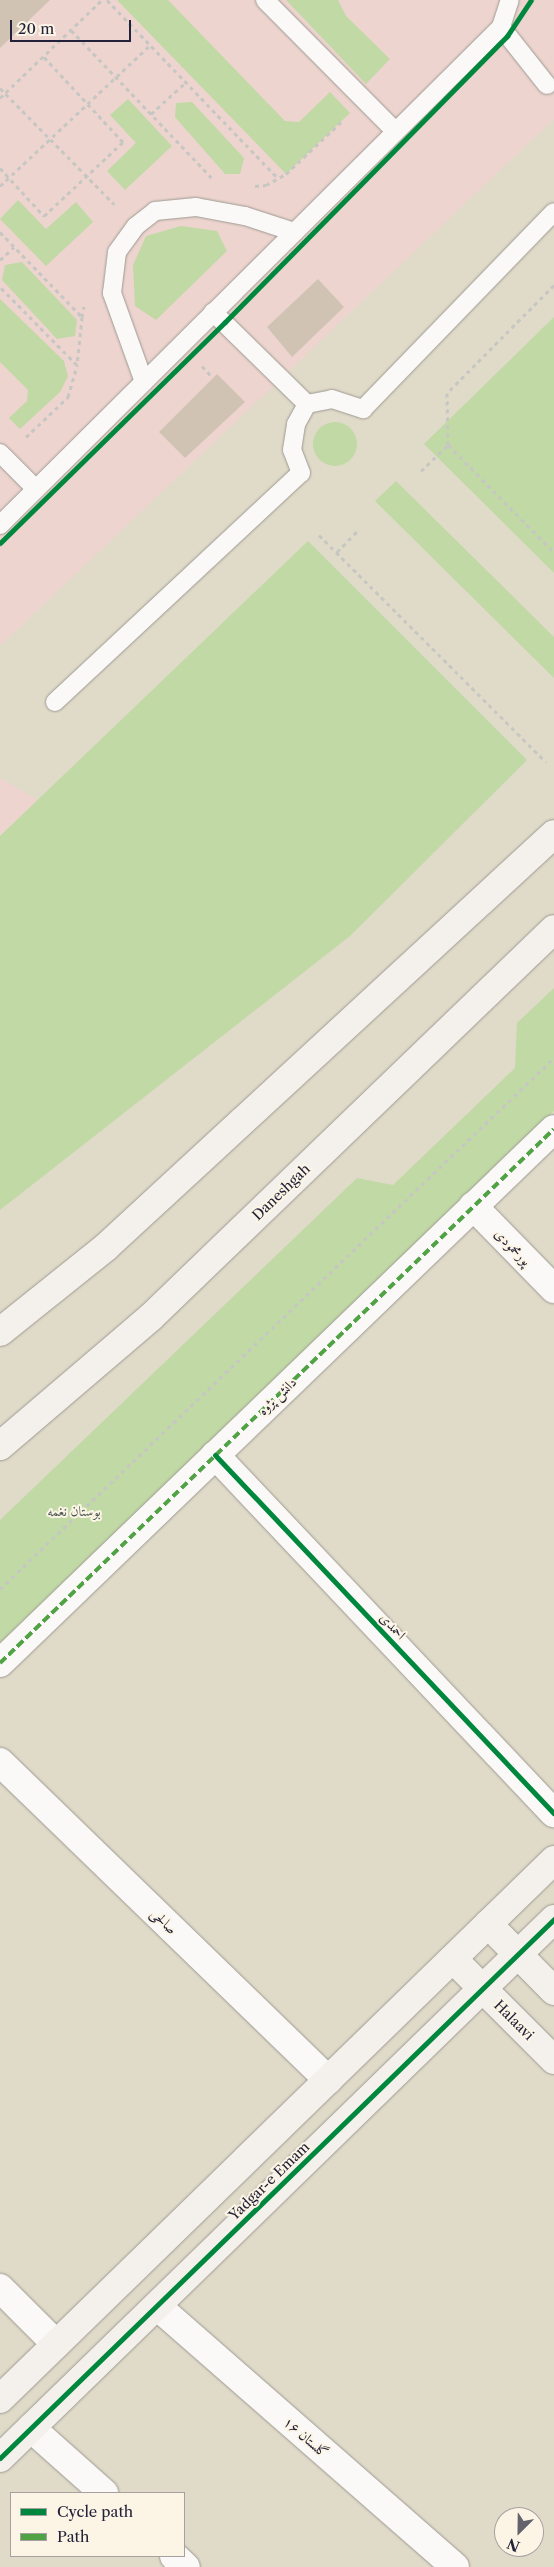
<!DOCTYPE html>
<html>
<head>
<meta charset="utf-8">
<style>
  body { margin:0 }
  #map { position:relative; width:554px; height:2567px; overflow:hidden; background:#e0dac8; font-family:"Libre Caslon Text",Amiri,serif }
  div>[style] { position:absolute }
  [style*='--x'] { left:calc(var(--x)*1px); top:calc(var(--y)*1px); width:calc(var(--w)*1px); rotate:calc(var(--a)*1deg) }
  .built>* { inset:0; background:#edd4ce }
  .green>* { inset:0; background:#c1d9a5 }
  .round { border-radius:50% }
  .building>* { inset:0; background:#d0c3b4 }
  .path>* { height:3px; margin-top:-1.5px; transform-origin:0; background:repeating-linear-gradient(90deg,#c6c6c3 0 4px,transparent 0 8px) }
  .roads { filter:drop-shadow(0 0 1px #9d9a93) drop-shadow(0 0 1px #9d9a93) }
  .lane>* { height:18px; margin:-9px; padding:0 9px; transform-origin:9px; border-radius:9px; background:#faf9f7 }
  .street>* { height:28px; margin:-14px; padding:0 14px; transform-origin:14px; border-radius:14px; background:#faf9f7 }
  .secondary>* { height:28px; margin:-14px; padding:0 14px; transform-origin:14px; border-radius:14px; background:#f4f1ec }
  .quiet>* { height:4px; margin-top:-2px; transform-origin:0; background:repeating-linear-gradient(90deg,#50a245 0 8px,transparent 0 12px) }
  .cycleway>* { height:5px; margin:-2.5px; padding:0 2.5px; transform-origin:2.5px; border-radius:2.5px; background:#00873e }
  span { translate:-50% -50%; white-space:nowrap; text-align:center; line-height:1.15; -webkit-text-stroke:4px #fcf5e5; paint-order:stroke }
  .street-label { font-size:14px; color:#22223b }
  .park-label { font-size:14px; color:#4a5952 }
  .legend { position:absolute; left:10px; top:2492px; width:175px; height:65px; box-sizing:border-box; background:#fcf5e5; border:1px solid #a5a1a1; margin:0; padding:6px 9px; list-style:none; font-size:15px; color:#22223b }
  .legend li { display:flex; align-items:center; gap:10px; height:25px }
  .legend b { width:25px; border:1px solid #a5a1a1 }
  .north { position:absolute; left:494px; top:2507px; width:50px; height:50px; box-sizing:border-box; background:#fcf5e5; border:1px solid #a5a1a1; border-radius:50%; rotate:203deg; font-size:14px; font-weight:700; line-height:20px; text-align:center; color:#22223b }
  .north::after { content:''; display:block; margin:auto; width:18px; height:22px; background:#64626c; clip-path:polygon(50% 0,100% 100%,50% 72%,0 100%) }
  .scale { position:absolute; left:10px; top:20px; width:121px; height:22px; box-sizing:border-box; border:2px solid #22223b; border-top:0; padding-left:6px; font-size:15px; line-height:18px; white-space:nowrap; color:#22223b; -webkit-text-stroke:4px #fcf5e5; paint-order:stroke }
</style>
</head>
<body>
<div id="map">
  <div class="built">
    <i style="clip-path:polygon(0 0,554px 0,554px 119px,0 646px)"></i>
    <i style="clip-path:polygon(0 778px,38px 800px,0 836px)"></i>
  </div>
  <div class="green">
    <i style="clip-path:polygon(117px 0,168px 0,285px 121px,299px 122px,330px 92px,350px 113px,286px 174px)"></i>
    <i style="clip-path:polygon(286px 0,338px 0,346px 16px,390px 59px,366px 84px)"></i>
    <i style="clip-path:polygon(128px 99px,172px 146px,125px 190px,107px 171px,136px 143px,110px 115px)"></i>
    <i style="clip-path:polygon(192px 102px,244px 158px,240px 174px,225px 174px,175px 117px,176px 103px)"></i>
    <i style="clip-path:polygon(18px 200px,46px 229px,76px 202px,93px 222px,46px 266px,0 219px)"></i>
    <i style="clip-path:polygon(181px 226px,217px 231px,227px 251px,156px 320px,135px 306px,133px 265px,146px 236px)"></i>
    <i style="clip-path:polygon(22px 262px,77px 320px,75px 336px,57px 339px,2px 280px,5px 265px)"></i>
    <i style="clip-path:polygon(0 299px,64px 361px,68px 376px,60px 392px,20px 429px,9px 418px,27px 401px,28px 390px,0 362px)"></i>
    <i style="clip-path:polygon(554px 317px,554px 573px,424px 444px)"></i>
    <i class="round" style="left:313px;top:422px;width:44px;height:44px"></i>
    <i style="clip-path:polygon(396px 481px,554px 637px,554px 678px,375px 501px)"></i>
    <i style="clip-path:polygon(308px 541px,527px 760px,350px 936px,0 1210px,0 836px)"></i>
    <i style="clip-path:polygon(554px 988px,554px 1111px,0 1643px,0 1520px,357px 1178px,393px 1185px,515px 1068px,517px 1023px)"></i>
  </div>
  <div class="building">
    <i style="clip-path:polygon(0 0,50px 0,0 48px)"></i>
    <i style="clip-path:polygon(318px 279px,344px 307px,292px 357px,267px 327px)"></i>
    <i style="clip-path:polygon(217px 374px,245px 402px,185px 458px,159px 432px)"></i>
  </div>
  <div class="path">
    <i style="--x:107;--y:0;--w:245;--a:46.2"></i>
    <i style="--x:71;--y:30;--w:204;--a:46.4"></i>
    <i style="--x:0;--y:88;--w:163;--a:45.5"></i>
    <i style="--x:0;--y:98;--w:141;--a:-43.9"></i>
    <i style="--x:151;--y:114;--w:47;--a:-42.4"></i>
    <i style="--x:0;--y:168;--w:65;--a:47.5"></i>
    <i style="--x:44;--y:216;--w:108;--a:-43.1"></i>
    <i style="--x:123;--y:142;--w:117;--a:-132.9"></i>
    <i style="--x:0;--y:186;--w:207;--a:-43.2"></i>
    <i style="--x:255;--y:186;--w:11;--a:-5"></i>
    <i style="--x:266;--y:185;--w:23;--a:-29"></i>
    <i style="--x:286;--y:174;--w:77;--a:-43.4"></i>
    <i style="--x:0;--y:232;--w:118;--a:46"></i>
    <i style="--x:82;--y:317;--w:48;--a:95.9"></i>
    <i style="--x:77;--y:365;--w:110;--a:-134.6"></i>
    <i style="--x:0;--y:260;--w:19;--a:-43"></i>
    <i style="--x:554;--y:285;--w:152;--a:134.7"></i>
    <i style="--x:447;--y:393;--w:52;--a:88.9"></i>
    <i style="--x:448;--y:445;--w:151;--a:45.3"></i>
    <i style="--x:82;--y:317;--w:11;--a:-80"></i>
    <i style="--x:202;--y:366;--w:16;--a:47"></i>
    <i style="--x:26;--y:437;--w:58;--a:-43.6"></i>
    <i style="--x:68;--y:397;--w:33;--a:-74"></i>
    <i style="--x:421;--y:471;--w:37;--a:-44"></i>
    <i style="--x:319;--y:535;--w:321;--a:45"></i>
    <i style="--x:337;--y:552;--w:29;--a:-46"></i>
    <i style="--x:0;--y:1589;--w:767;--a:-43.79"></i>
  </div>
  <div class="roads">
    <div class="lane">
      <i style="--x:265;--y:0;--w:185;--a:45.2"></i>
      <i style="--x:501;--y:27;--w:74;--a:51.6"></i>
      <i style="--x:213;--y:312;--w:132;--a:44.4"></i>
      <i style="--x:144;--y:382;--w:95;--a:-109.8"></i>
      <i style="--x:112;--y:293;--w:41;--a:-83"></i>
      <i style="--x:117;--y:252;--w:32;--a:-54"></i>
      <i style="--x:136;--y:226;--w:24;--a:-38"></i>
      <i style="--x:155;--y:211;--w:41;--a:-5.6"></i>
      <i style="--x:196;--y:207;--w:50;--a:10.4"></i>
      <i style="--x:245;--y:216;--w:52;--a:18.1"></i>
      <i style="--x:0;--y:453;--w:51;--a:45"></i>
      <i style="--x:0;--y:525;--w:706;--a:-44.83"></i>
      <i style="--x:501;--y:27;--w:28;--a:-72"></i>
      <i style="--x:55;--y:702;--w:336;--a:-43"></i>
      <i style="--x:301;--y:473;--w:25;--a:-111"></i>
      <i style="--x:292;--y:450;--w:26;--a:-81"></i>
      <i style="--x:296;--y:424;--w:23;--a:-61"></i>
      <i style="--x:307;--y:404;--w:25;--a:-11"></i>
      <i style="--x:332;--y:399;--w:33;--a:18"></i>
      <i style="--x:363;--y:409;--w:274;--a:-45.9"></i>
    </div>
    <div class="street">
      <i style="--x:473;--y:1206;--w:116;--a:45.7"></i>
      <i style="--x:215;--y:1455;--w:493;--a:46.6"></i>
      <i style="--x:0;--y:1663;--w:769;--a:-43.95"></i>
      <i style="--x:0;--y:1762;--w:457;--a:44.1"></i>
      <i style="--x:0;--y:2288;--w:79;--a:45"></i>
      <i style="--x:157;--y:2306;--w:396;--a:41.2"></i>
      <i style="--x:31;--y:2428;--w:98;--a:41.7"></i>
      <i style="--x:174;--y:2556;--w:16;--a:43"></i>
    </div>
    <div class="secondary">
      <i style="--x:0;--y:1332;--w:136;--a:-38.7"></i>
      <i style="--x:106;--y:1247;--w:609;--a:-42.67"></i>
      <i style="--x:0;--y:1446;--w:199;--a:-40.5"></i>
      <i style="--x:151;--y:1317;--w:559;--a:-43.91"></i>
      <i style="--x:488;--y:1924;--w:94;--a:45.4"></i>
      <i style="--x:453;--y:1959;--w:143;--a:45"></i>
      <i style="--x:0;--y:2399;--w:773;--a:-44.21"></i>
      <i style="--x:0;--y:2458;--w:773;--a:-44.21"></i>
    </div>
  </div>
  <div class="quiet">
    <i style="--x:0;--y:1663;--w:769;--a:-43.95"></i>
  </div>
  <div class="cycleway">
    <i style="--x:0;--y:543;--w:315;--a:-44.5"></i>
    <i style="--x:225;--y:322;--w:402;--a:-45.4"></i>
    <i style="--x:507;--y:36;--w:43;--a:-56.3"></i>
    <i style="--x:215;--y:1455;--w:493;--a:46.6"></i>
    <i style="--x:0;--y:2458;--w:773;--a:-44.21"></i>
  </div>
  <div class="street-label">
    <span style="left:281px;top:1192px;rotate:-44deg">Daneshgah</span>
    <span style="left:513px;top:1247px;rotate:46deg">پورمحمودی</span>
    <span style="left:277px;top:1396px;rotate:-44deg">دانش پژوه</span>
    <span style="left:393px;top:1626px;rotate:47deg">احمدی</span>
    <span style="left:164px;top:1921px;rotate:44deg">صالحی</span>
    <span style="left:514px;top:2020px;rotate:45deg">Halaavi</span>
    <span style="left:269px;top:2181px;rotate:-44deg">Yadgar-e Emam</span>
    <span style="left:306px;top:2437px;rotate:41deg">گلستان ۱۶</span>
  </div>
  <div class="park-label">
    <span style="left:74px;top:1511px">بوستان نغمه</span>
  </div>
  <ul class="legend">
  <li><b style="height:6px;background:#00873e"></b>Cycle path</li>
  <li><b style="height:6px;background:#50a245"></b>Path</li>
  </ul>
  <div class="north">N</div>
  <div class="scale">20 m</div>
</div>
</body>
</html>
